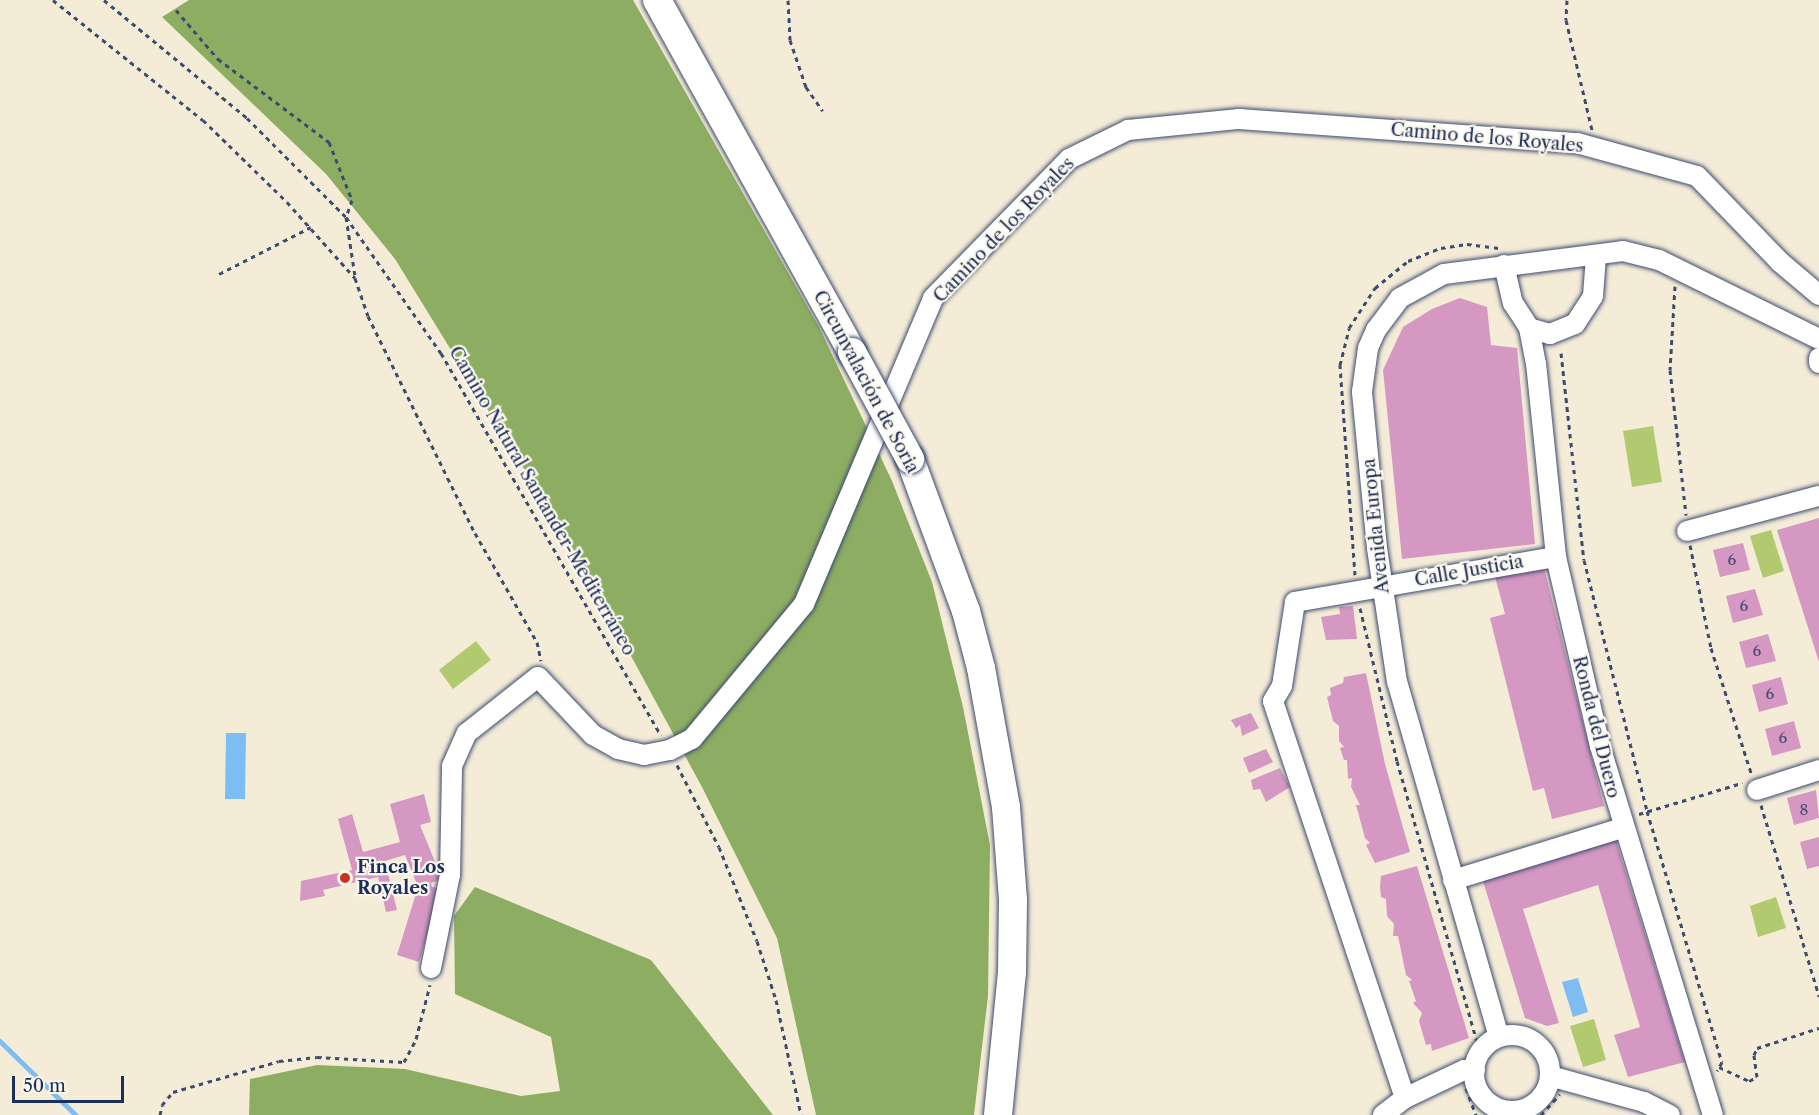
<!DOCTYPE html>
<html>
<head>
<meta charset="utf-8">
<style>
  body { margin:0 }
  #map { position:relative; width:1819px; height:1115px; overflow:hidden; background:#f5ecd8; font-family:"Libre Caslon Text",serif }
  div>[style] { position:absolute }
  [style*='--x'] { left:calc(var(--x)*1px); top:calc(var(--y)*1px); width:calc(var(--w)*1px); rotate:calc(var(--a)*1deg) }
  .green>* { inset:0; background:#b2ca6f }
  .forest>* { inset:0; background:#8dae62 }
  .water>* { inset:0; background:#7ebdf2 }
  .stream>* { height:4.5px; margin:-2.25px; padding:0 2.25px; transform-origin:2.25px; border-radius:2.25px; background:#7ebdf2 }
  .building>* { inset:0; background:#d598c2 }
  .path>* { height:3px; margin-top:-1.5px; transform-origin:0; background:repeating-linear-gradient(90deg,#3c4b70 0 4.5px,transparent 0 9px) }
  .roads { filter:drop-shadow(0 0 2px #3c4b70) drop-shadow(0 0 2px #3c4b70) }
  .minor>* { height:20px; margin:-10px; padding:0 10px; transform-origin:10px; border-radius:10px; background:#fff }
  .minor>.ring { margin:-10px; padding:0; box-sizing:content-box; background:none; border:20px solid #fff; border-radius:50% }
  .highway>* { height:28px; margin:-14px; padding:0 14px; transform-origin:14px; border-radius:14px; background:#fff }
  .bridges { filter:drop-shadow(0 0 2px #3c4b70) drop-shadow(0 0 2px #3c4b70) }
  .highway-bridge>* { height:28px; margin:-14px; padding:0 14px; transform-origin:14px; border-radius:14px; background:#fff }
  .dots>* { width:16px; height:16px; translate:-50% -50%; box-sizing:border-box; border:3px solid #fbf7ec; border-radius:50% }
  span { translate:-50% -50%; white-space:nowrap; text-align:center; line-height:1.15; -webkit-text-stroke:4.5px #fbf7ec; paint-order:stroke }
  .number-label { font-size:15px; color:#4a4977 }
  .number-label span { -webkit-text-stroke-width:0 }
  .street-label { font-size:18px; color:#1b2f5e }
  .poi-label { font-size:18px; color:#1b2f5e; font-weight:700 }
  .left { translate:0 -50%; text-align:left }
  .scale { position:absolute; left:12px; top:1076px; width:112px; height:27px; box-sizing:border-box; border:3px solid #1b2f5e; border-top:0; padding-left:8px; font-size:18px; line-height:21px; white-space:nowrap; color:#1b2f5e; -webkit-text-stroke:4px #fbf7ec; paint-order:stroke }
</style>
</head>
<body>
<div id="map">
  <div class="green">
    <i style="clip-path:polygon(1653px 426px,1662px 482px,1632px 487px,1623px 431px)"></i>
    <i style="clip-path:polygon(1771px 530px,1784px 571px,1763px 578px,1750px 536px)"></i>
    <i style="clip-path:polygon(476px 641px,491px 660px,453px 689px,439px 670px)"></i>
    <i style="clip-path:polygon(1776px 897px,1786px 928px,1758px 937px,1750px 906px)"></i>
    <i style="clip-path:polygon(1594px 1019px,1606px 1060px,1583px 1067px,1570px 1026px)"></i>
  </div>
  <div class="forest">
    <i style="clip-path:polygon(189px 0,633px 0,819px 327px,892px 481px,932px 582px,963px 707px,990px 845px,988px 996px,974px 1115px,816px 1115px,777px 938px,703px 789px,571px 545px,395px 259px,326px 174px,162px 17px)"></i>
    <i style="clip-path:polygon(475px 887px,651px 960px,773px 1115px,249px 1115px,250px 1079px,317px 1065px,405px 1069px,521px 1096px,560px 1091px,551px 1037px,455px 994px,454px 916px)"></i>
  </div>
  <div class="water">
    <i style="clip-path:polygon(226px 733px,246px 733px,245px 799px,225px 799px)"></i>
    <i style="clip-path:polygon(1578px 978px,1588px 1012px,1573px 1017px,1562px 982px)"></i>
  </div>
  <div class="stream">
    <i style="--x:0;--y:1041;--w:106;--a:44.2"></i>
  </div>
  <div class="building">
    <i style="clip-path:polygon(1460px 298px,1487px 307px,1491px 345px,1517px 348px,1535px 544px,1402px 559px,1383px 370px,1403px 327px,1432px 309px)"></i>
    <i style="clip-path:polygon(1819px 518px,1819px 662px,1777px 530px)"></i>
    <i style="clip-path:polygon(1743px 543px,1750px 570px,1720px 577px,1713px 550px)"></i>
    <i style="clip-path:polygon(1543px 564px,1604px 806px,1552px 819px,1544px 788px,1533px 791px,1490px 618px,1505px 614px,1494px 573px)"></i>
    <i style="clip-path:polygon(1755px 589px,1763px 615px,1733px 623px,1726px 596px)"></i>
    <i style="clip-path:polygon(1353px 606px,1357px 639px,1326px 640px,1321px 617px,1340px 614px,1339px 607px)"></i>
    <i style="clip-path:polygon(1768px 634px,1776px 661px,1746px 668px,1739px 642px)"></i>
    <i style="clip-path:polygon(1366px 673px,1385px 764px,1410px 852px,1375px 863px,1366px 845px,1370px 843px,1365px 838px,1356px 805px,1360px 805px,1351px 787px,1352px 778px,1348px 779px,1347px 760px,1344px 760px,1340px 748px,1344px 747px,1339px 741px,1339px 726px,1333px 721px,1327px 697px,1331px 695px,1330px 688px,1343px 683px,1344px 677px)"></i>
    <i style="clip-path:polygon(1781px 677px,1788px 704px,1759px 712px,1752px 685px)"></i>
    <i style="clip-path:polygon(1251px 713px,1259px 728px,1242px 736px,1240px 725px,1236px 728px,1231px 720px)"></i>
    <i style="clip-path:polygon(1794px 721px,1801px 748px,1772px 756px,1765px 729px)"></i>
    <i style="clip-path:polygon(1266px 749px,1273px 762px,1249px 773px,1243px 758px)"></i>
    <i style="clip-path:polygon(1280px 768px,1290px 787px,1266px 802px,1260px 789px,1253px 790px,1251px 780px)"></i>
    <i style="clip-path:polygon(1816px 790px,1819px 818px,1794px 825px,1787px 798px)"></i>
    <i style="clip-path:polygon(424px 794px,431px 822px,420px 825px,442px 879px,431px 883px,432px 887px,441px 888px,419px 962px,397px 955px,418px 887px,405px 855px,385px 861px,397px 910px,386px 912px,378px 877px,323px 890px,325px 896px,300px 901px,301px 881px,352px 870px,338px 819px,352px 814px,363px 852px,400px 842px,390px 804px)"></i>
    <i style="clip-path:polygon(1819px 837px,1819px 866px,1807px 869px,1800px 842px)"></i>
    <i style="clip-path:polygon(1615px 838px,1685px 1062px,1628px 1077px,1614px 1035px,1640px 1027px,1598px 885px,1523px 909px,1559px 1023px,1547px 1026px,1525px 1018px,1482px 878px)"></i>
    <i style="clip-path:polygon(1417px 866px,1469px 1038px,1432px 1051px,1431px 1044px,1426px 1045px,1419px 1021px,1422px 1013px,1413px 1003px,1416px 1001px,1409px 981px,1412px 980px,1406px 975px,1398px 936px,1393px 936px,1394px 924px,1387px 916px,1386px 899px,1381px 897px,1380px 886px,1381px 876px)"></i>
  </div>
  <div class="path">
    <i style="--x:53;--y:0;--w:192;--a:38.7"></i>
    <i style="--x:203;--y:120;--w:117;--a:44.3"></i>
    <i style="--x:287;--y:202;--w:102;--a:48.2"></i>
    <i style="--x:355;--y:278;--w:40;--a:71.1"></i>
    <i style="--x:368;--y:316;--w:242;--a:63.8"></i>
    <i style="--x:475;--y:533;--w:125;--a:60.4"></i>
    <i style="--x:537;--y:642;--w:19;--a:78"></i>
    <i style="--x:104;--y:0;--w:185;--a:39.5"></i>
    <i style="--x:247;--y:118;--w:140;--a:45"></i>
    <i style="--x:346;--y:217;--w:166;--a:55.1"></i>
    <i style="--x:441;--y:353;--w:441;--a:60.1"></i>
    <i style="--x:788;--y:0;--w:40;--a:87.1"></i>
    <i style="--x:790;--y:40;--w:50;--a:71.2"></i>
    <i style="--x:806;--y:87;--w:29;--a:55"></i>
    <i style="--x:1567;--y:0;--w:20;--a:93"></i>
    <i style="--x:1566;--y:20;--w:113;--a:76.7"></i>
    <i style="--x:176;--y:10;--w:65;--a:49.4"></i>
    <i style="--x:218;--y:59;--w:139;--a:36.8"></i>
    <i style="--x:329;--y:142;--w:62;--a:68.4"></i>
    <i style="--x:352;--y:200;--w:18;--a:109"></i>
    <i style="--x:346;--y:217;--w:60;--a:81.3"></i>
    <i style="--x:219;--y:274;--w:103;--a:-27.1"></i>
    <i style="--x:1675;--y:286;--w:84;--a:93.4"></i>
    <i style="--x:1670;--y:370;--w:146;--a:83.7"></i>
    <i style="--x:1561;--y:353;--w:208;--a:83.7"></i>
    <i style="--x:1584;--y:560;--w:259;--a:75.9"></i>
    <i style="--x:1647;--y:811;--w:262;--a:73.4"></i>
    <i style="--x:1722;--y:1062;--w:10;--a:119"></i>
    <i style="--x:1690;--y:545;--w:105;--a:78.5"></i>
    <i style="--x:1711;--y:648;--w:134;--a:72.2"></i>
    <i style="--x:1355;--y:575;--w:211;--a:-94.1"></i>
    <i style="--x:1340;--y:365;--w:38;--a:-76"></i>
    <i style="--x:1349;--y:328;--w:48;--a:-57"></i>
    <i style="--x:1375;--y:288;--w:43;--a:-39.3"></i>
    <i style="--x:1408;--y:261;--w:35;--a:-22"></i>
    <i style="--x:1441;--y:248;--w:26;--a:-9"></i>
    <i style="--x:1467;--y:244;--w:32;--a:7"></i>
    <i style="--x:1360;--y:608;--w:157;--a:76.4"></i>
    <i style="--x:1397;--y:761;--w:291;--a:74.1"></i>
    <i style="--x:1477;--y:1041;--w:16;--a:120"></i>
    <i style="--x:677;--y:765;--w:92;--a:62.9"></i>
    <i style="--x:719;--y:847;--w:101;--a:68"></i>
    <i style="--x:757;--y:941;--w:62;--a:72.1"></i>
    <i style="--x:776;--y:1000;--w:118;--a:77.7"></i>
    <i style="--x:1761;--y:805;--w:200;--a:73.1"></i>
    <i style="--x:1639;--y:814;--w:108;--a:-16.8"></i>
    <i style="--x:1719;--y:1067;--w:33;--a:25"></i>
    <i style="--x:1749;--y:1081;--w:9;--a:-27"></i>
    <i style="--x:1757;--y:1077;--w:22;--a:-98"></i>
    <i style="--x:1754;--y:1055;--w:8;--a:-67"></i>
    <i style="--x:1757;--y:1048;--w:65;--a:-17.9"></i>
    <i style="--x:1466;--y:1088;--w:29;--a:70"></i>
    <i style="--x:160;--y:1115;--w:10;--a:-79"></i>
    <i style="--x:162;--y:1105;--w:17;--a:-50"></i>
    <i style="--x:173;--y:1092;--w:110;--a:-16.3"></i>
    <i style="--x:279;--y:1061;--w:38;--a:-6"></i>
    <i style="--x:317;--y:1057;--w:87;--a:3.3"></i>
    <i style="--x:404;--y:1062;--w:26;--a:-62"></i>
    <i style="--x:416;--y:1039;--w:56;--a:-75.5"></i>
    <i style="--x:1541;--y:1115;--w:28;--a:-48"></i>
  </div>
  <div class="roads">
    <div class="minor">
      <i style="--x:1504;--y:265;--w:39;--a:77"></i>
      <i style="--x:1513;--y:303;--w:30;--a:57"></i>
      <i style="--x:1529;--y:328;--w:36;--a:79"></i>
      <i style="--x:1536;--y:363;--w:195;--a:84.1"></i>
      <i style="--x:1556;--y:557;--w:194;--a:76.9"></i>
      <i style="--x:1600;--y:746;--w:386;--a:73"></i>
      <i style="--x:1529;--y:328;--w:22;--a:16"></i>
      <i style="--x:1550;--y:334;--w:27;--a:-22"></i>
      <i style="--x:1575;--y:324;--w:33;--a:-57"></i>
      <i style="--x:1593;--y:296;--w:40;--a:-85.7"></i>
      <i style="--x:1819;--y:358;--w:5;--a:90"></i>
      <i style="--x:1687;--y:531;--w:137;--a:-14.9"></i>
      <i style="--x:1757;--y:790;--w:65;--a:-17.9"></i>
      <i style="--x:1453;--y:880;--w:177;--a:-17.1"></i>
      <i style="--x:431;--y:968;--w:95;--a:-78.5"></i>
      <i style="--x:450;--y:875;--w:109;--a:-88.9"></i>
      <i style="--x:452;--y:766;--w:36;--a:-66"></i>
      <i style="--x:467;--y:733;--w:90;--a:-38.3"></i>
      <i style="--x:538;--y:677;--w:80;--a:46.5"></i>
      <i style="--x:593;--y:735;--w:29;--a:29"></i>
      <i style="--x:618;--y:749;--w:27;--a:13"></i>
      <i style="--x:644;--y:755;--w:26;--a:-11"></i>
      <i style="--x:670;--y:750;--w:25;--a:-27"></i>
      <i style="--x:692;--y:739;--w:175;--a:-50.3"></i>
      <i style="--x:804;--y:604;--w:332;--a:-67.1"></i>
      <i style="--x:933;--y:298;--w:194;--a:-45.6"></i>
      <i style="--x:1069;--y:159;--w:66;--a:-26.2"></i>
      <i style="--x:1128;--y:130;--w:112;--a:-5.7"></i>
      <i style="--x:1239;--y:119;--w:339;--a:4.1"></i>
      <i style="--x:1577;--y:143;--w:124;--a:15.4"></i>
      <i style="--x:1697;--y:176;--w:120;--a:46"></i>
      <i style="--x:1780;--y:262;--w:51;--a:40.2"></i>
      <i class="ring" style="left:1474px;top:1035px;width:56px;height:56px"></i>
      <i style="--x:1499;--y:1037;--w:369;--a:-106"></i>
      <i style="--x:1397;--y:682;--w:135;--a:-98.5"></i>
      <i style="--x:1377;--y:548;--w:157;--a:-95.5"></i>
      <i style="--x:1362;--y:392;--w:44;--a:-82.2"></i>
      <i style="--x:1368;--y:348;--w:20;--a:-66"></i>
      <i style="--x:1376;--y:330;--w:40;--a:-53"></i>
      <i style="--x:1400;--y:298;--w:50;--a:-28.6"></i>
      <i style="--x:1444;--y:274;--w:180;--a:-7.3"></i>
      <i style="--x:1623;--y:251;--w:37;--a:14"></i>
      <i style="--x:1659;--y:260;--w:178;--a:26.3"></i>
      <i style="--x:1475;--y:1070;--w:11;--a:180"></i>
      <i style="--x:1464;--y:1070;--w:65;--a:154.6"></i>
      <i style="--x:1405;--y:1098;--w:418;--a:-108.4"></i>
      <i style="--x:1273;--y:701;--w:17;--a:-59"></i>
      <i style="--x:1282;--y:686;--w:85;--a:-81.2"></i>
      <i style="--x:1295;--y:602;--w:265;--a:-9.8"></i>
      <i style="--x:1550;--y:1076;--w:98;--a:15.5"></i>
      <i style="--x:1644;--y:1102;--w:29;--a:27"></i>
      <i style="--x:1383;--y:1115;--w:28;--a:-38"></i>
    </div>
    <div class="highway">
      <i style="--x:657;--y:0;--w:402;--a:61"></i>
      <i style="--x:910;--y:459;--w:162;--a:69.8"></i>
      <i style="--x:966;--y:611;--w:59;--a:75.3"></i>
      <i style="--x:981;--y:668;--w:141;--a:79.8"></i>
      <i style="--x:1006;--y:807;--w:93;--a:85.7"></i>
      <i style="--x:1013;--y:900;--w:72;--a:90.8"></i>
      <i style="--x:1012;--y:972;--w:144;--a:95.6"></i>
    </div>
  </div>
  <div class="bridges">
    <div class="highway-bridge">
      <i style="--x:852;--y:352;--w:122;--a:61.5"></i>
    </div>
  </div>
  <div class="dots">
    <i style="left:345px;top:878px;background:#c8321e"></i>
  </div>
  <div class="number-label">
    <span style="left:1732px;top:560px">6</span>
    <span style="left:1744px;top:606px">6</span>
    <span style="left:1757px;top:651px">6</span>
    <span style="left:1770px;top:694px">6</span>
    <span style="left:1783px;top:738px">6</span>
    <span style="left:1804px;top:810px">8</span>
  </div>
  <div class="street-label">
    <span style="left:1487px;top:138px;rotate:5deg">Camino de los Royales</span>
    <span style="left:1004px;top:230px;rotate:-46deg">Camino de los Royales</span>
    <span style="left:866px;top:382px;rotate:62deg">Circunvalación de Soria</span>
    <span style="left:542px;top:501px;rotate:60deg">Camino Natural Santander-Mediterráneo</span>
    <span style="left:1376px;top:526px;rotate:-96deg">Avenida Europa</span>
    <span style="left:1469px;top:571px;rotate:-10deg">Calle Justicia</span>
    <span style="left:1596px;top:727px;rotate:76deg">Ronda del Duero</span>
  </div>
  <div class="poi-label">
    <span class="left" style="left:357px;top:878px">Finca Los<br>Royales</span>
  </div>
  <div class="scale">50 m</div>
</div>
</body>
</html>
